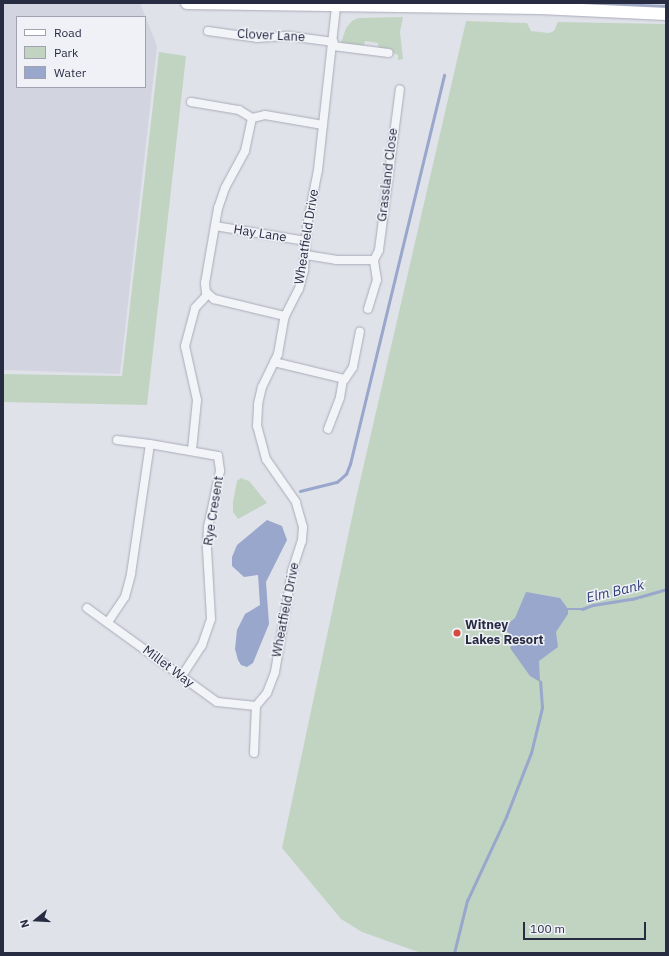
<!DOCTYPE html>
<html>
<head>
<meta charset="utf-8">
<style>
  body { margin:0 }
  #map { position:relative; width:669px; height:956px; overflow:hidden; background:#e0e2ea; font-family:"IBM Plex Sans",sans-serif }
  div>[style] { position:absolute }
  [style*='--x'] { left:calc(var(--x)*1px); top:calc(var(--y)*1px); width:calc(var(--w)*1px); rotate:calc(var(--a)*1deg) }
  .built>* { inset:0; background:#d2d4df }
  .green>* { inset:0; background:#c1d4c1 }
  .water>* { inset:0; background:#99a7cc }
  .stream>* { height:2.5px; margin:-1.25px; padding:0 1.25px; transform-origin:1.25px; border-radius:1.25px; background:#99a7cc }
  .roads { filter:drop-shadow(0 0 1px #a9abb8) drop-shadow(0 0 1px #a9abb8) }
  .street>* { height:8px; margin:-4px; padding:0 4px; transform-origin:4px; border-radius:4px; background:#f3f4f8 }
  .secondary>* { height:12px; margin:-6px; padding:0 6px; transform-origin:6px; border-radius:6px; background:#fff }
  .dots>* { width:11px; height:11px; translate:-50% -50%; box-sizing:border-box; border:2px solid #f0f1f7; border-radius:50% }
  span { translate:-50% -50%; white-space:nowrap; text-align:center; line-height:1.15; -webkit-text-stroke:3px #f0f1f7; paint-order:stroke }
  .street-label { font-size:13px; color:#282c43 }
  .poi-label { font-size:13px; color:#282c43; font-weight:700 }
  .left { translate:0 -50%; text-align:left }
  .water-label { font-size:14px; color:#2f4079; font-style:italic }
  .frame { position:absolute; inset:0; border:4px solid #282c43; pointer-events:none }
  .legend { position:absolute; left:16px; top:16px; width:130px; height:72px; box-sizing:border-box; background:#f0f1f7; border:1px solid #a0a2af; margin:0; padding:5px 7px; list-style:none; font-size:12px; color:#282c43 }
  .legend li { display:flex; align-items:center; gap:8px; height:20px }
  .legend b { width:20px; border:1px solid #a0a2af }
  .north { position:absolute; left:16px; top:900px; width:40px; height:40px; -webkit-text-stroke:3px #f0f1f7; paint-order:stroke; rotate:252deg; font-size:11px; font-weight:700; line-height:16px; text-align:center; color:#282c43 }
  .north::after { content:''; display:block; margin:auto; width:14px; height:18px; background:#282c43; clip-path:polygon(50% 0,100% 100%,50% 72%,0 100%) }
  .scale { position:absolute; left:523px; top:922px; width:123px; height:18px; box-sizing:border-box; border:2px solid #282c43; border-top:0; padding-left:5px; font-size:12px; line-height:14px; white-space:nowrap; color:#282c43; -webkit-text-stroke:3px #f0f1f7; paint-order:stroke }
</style>
</head>
<body>
<div id="map">
  <div class="built">
    <i style="clip-path:polygon(evenodd,3px 3px,140px 3px,157px 46px,120px 374px,3px 370px,3px 3px,17px 17px,145px 17px,145px 87px,17px 87px,17px 17px)"></i>
  </div>
  <div class="green">
    <i style="clip-path:polygon(403px 17px,400px 32px,403px 59px,398px 60px,398px 55px,391px 52px,379px 51px,378px 43px,365px 41px,363px 48px,341px 43px,346px 28px,352px 21px,358px 18px)"></i>
    <i style="clip-path:polygon(466px 21px,527px 23px,531px 31px,549px 33px,554px 31px,558px 22px,666px 24px,666px 953px,421px 953px,362px 932px,341px 919px,282px 848px,355px 503px)"></i>
    <i style="clip-path:polygon(159px 52px,186px 56px,147px 405px,3px 402px,3px 374px,122px 376px)"></i>
    <i style="clip-path:polygon(241px 478px,249px 481px,267px 503px,238px 519px,233px 512px,233px 502px,237px 481px)"></i>
  </div>
  <div class="water">
    <i style="clip-path:polygon(267px 520px,282px 526px,287px 540px,266px 582px,269px 624px,253px 663px,247px 667px,241px 665px,238px 660px,235px 649px,237px 630px,245px 614px,260px 605px,258px 575px,244px 577px,232px 566px,232px 557px,237px 545px)"></i>
    <i style="clip-path:polygon(526px 592px,560px 598px,568px 609px,568px 614px,556px 632px,558px 647px,539px 661px,540px 682px,530px 676px,510px 648px,513px 642px,511px 635px,503px 628px,515px 618px)"></i>
  </div>
  <div class="stream">
    <i style="--x:592;--y:3;--w:74;--a:2.3"></i>
    <i style="--x:300;--y:491;--w:38;--a:-14"></i>
    <i style="--x:337;--y:482;--w:12;--a:-42"></i>
    <i style="--x:346;--y:474;--w:11;--a:-68"></i>
    <i style="--x:350;--y:464;--w:400;--a:-76.4"></i>
    <i style="--x:568;--y:609;--w:14;--a:0"></i>
    <i style="--x:582;--y:609;--w:12;--a:-20"></i>
    <i style="--x:593;--y:605;--w:39;--a:-9"></i>
    <i style="--x:632;--y:599;--w:35;--a:-16"></i>
    <i style="--x:454;--y:953;--w:54;--a:-76"></i>
    <i style="--x:467;--y:901;--w:93;--a:-65.1"></i>
    <i style="--x:506;--y:817;--w:69;--a:-68.7"></i>
    <i style="--x:531;--y:753;--w:46;--a:-76.3"></i>
    <i style="--x:542;--y:708;--w:26;--a:-94"></i>
  </div>
  <div class="roads">
    <div class="street">
      <i style="--x:208;--y:31;--w:49;--a:8.1"></i>
      <i style="--x:257;--y:38;--w:32;--a:-4"></i>
      <i style="--x:289;--y:36;--w:45;--a:7.6"></i>
      <i style="--x:333;--y:46;--w:56;--a:7.1"></i>
      <i style="--x:191;--y:102;--w:49;--a:9.5"></i>
      <i style="--x:239;--y:110;--w:15;--a:32"></i>
      <i style="--x:252;--y:118;--w:34;--a:102"></i>
      <i style="--x:245;--y:151;--w:42;--a:118.4"></i>
      <i style="--x:225;--y:188;--w:21;--a:109"></i>
      <i style="--x:218;--y:208;--w:76;--a:99.8"></i>
      <i style="--x:205;--y:283;--w:9;--a:84"></i>
      <i style="--x:206;--y:292;--w:11;--a:41"></i>
      <i style="--x:214;--y:299;--w:73;--a:13.5"></i>
      <i style="--x:252;--y:118;--w:13;--a:-13"></i>
      <i style="--x:265;--y:115;--w:59;--a:9.8"></i>
      <i style="--x:215;--y:226;--w:92;--a:9.4"></i>
      <i style="--x:306;--y:255;--w:30;--a:9"></i>
      <i style="--x:336;--y:260;--w:38;--a:0"></i>
      <i style="--x:368;--y:309;--w:30;--a:-73"></i>
      <i style="--x:377;--y:280;--w:20;--a:-99"></i>
      <i style="--x:374;--y:260;--w:11;--a:-63"></i>
      <i style="--x:379;--y:250;--w:162;--a:-82.6"></i>
      <i style="--x:274;--y:362;--w:73;--a:13.5"></i>
      <i style="--x:345;--y:379;--w:14;--a:-56"></i>
      <i style="--x:353;--y:367;--w:36;--a:-79"></i>
      <i style="--x:328;--y:429;--w:34;--a:-69"></i>
      <i style="--x:340;--y:397;--w:17;--a:-80"></i>
      <i style="--x:117;--y:440;--w:33;--a:7"></i>
      <i style="--x:192;--y:450;--w:50;--a:-84.3"></i>
      <i style="--x:197;--y:400;--w:55;--a:-102.5"></i>
      <i style="--x:185;--y:346;--w:39;--a:-75"></i>
      <i style="--x:195;--y:308;--w:18;--a:-47"></i>
      <i style="--x:87;--y:608;--w:160;--a:35.9"></i>
      <i style="--x:217;--y:702;--w:39;--a:6"></i>
      <i style="--x:108;--y:622;--w:30;--a:-56"></i>
      <i style="--x:125;--y:597;--w:24;--a:-75"></i>
      <i style="--x:131;--y:574;--w:131;--a:-81.7"></i>
      <i style="--x:150;--y:444;--w:69;--a:10"></i>
      <i style="--x:218;--y:456;--w:15;--a:82"></i>
      <i style="--x:220;--y:471;--w:57;--a:102.1"></i>
      <i style="--x:208;--y:527;--w:22;--a:93"></i>
      <i style="--x:207;--y:549;--w:70;--a:86.7"></i>
      <i style="--x:211;--y:619;--w:28;--a:109"></i>
      <i style="--x:202;--y:645;--w:37;--a:123"></i>
      <i style="--x:254;--y:753;--w:47;--a:-87.6"></i>
      <i style="--x:256;--y:706;--w:17;--a:-50"></i>
      <i style="--x:267;--y:693;--w:22;--a:-69"></i>
      <i style="--x:275;--y:672;--w:102;--a:-80.4"></i>
      <i style="--x:292;--y:571;--w:32;--a:-72"></i>
      <i style="--x:302;--y:541;--w:14;--a:-86"></i>
      <i style="--x:303;--y:527;--w:26;--a:-106"></i>
      <i style="--x:296;--y:502;--w:52;--a:-124.9"></i>
      <i style="--x:266;--y:459;--w:34;--a:-105"></i>
      <i style="--x:257;--y:426;--w:22;--a:-87"></i>
      <i style="--x:258;--y:404;--w:17;--a:-77"></i>
      <i style="--x:262;--y:387;--w:37;--a:-64"></i>
      <i style="--x:278;--y:354;--w:39;--a:-80"></i>
      <i style="--x:285;--y:316;--w:30;--a:-63"></i>
      <i style="--x:299;--y:289;--w:20;--a:-75"></i>
      <i style="--x:304;--y:270;--w:44;--a:-86.1"></i>
      <i style="--x:307;--y:226;--w:57;--a:-78.9"></i>
      <i style="--x:318;--y:170;--w:165;--a:-83.7"></i>
    </div>
    <div class="secondary">
      <i style="--x:187;--y:3;--w:353;--a:0.8"></i>
      <i style="--x:540;--y:8;--w:126;--a:2.7"></i>
    </div>
  </div>
  <div class="dots">
    <i style="left:457px;top:633px;background:#d6493e"></i>
  </div>
  <div class="street-label">
    <span style="left:271px;top:36px;rotate:3deg">Clover Lane</span>
    <span style="left:388px;top:175px;rotate:-83deg">Grassland Close</span>
    <span style="left:260px;top:234px;rotate:9deg">Hay Lane</span>
    <span style="left:307px;top:237px;rotate:-81deg">Wheatfield Drive</span>
    <span style="left:214px;top:511px;rotate:-81deg">Rye Cresent</span>
    <span style="left:286px;top:610px;rotate:-79deg">Wheatfield Drive</span>
    <span style="left:168px;top:667px;rotate:37deg">Millet Way</span>
  </div>
  <div class="poi-label">
    <span class="left" style="left:465px;top:633px">Witney<br>Lakes Resort</span>
  </div>
  <div class="water-label">
    <span style="left:615px;top:591px;rotate:-13deg">Elm Bank</span>
  </div>
  <div class="frame"></div>
  <ul class="legend">
  <li><b style="height:5px;background:#fff"></b>Road</li>
  <li><b style="height:11px;background:#c1d4c1"></b>Park</li>
  <li><b style="height:11px;background:#99a7cc"></b>Water</li>
  </ul>
  <div class="north">N</div>
  <div class="scale">100 m</div>
</div>
</body>
</html>
